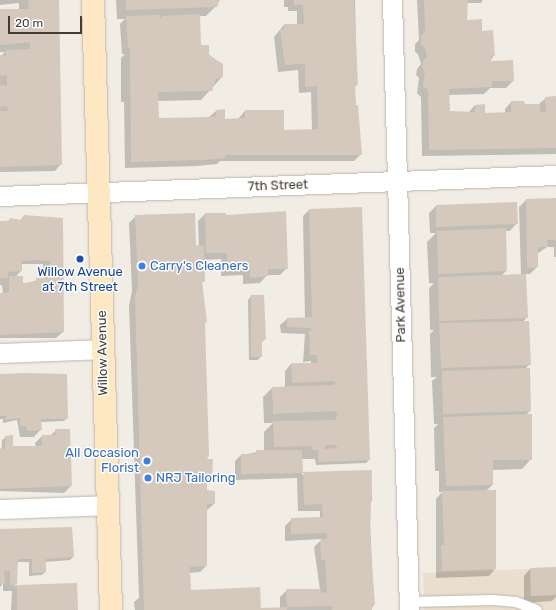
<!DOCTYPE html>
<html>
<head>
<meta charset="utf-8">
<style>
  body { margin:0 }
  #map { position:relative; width:556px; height:610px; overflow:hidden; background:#f1ece4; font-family:Rubik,sans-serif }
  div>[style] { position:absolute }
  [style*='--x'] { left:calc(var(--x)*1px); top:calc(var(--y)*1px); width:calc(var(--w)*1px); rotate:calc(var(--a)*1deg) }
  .education>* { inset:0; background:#eadfce }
  .shadow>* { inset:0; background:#0003 }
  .building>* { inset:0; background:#d5c9bd }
  .roads { filter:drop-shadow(0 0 1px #bfb5aa) drop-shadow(0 0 1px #bfb5aa) }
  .lane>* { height:10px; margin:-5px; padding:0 5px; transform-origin:5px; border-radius:5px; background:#fff }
  .street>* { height:19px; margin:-9.5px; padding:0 9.5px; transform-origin:9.5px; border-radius:9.5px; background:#fff }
  .secondary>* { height:22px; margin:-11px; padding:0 11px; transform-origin:11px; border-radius:11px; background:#fde8c3 }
  .dots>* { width:11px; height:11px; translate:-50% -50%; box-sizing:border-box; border:2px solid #fff; border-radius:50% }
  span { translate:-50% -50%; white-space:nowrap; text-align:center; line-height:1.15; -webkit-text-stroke:3px #fff; paint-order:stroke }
  .street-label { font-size:13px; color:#433c34 }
  .shop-label { font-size:13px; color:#366cbe }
  .left { translate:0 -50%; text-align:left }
  .right { translate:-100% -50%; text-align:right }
  .transit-label { font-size:13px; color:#164399 }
  .scale { position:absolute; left:8px; top:16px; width:74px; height:18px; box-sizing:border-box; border:2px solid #433c34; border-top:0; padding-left:5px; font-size:12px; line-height:14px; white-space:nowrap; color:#433c34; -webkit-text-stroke:3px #fff; paint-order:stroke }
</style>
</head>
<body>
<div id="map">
  <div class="education">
    <i style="clip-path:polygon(556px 568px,556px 610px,424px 610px,423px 573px)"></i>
  </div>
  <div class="shadow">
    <i style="clip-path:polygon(0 0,57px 0,61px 164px,55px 171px,0 172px,0 57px,5px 52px,0 52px,0 10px,19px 10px,19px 3px,0 5px)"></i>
    <i style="clip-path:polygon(116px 0,218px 0,216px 6px,206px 16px,199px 16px,200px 46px,213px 58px,222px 77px,201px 100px,157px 101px,158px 120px,209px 117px,216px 111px,224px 120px,238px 119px,245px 111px,283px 111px,283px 131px,312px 130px,311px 92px,299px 93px,298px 70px,278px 72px,274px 37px,284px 25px,297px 24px,297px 11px,288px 11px,288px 7px,284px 7px,284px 0,355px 0,357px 85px,354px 87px,361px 154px,354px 161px,220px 161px,217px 164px,197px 166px,125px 168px,124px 102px,121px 102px,121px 58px,125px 54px,122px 54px,120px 24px,125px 19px,117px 19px)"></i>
    <i style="clip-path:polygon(417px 0,483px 0,481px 3px,467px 3px,466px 21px,481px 32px,494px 55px,490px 62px,512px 61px,513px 81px,506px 88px,490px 88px,484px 94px,448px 95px,449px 112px,468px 113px,475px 105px,484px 114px,505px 113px,505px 109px,511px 102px,524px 105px,539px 104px,546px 98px,556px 97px,556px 154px,422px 156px,421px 97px,417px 93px,419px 78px,416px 75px,417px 69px,421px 64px,418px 54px,415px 52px,415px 44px,419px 40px)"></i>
    <i style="clip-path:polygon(556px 199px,556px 257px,554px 257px,554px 247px,547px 247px,537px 254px,537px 267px,530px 274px,525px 274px,527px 317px,523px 322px,530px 364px,525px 369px,529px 369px,530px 411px,526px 415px,531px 459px,522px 469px,492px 470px,492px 485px,486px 491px,495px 569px,489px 576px,436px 578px,436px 499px,442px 492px,439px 492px,439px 471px,435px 471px,434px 428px,438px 424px,434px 424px,432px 381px,437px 377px,431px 377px,430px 334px,434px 330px,430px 330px,429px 288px,434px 283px,429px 283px,427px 242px,436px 233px,430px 233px,429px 213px,436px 206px,516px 203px,516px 224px,510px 231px,505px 231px,506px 271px,501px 276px,521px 275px,519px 207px,526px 200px)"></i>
    <i style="clip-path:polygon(309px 210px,369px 460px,366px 463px,316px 465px,315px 459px,301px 459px,302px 475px,371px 471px,372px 501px,369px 503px,374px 604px,371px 610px,135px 610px,134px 602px,139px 598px,129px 306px,132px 291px,129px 223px,136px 216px,199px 247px,198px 221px,205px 214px,225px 216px,285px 212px,287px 268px,280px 275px,267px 275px,260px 283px,243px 284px,243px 275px,221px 276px,221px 259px,203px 260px,204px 281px,201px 284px,206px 322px,204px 324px,205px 460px,211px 478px,206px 483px,206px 491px,214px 504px,206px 511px,206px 566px,200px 572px,189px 573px,188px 591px,260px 609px,280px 608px,280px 597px,287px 590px,320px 590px,314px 547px,322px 539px,285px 541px,285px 526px,292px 519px,320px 518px,320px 511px,298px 511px,297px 478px,235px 480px,235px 461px,241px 455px,264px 451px,264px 432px,273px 423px,264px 423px,263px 397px,272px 388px,285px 387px,285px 371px,291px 364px,311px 364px,311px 361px,303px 362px,305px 334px,281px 333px,280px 325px,287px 319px,305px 318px,303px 216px)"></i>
    <i style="clip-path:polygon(evenodd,17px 219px,20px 221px,49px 219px,63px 332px,56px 338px,0 338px,0 294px,3px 293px,2px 285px,0 285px,0 222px,17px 219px,21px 264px,43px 264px,44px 279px,22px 284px,15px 277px,21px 271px,21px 264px)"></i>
    <i style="clip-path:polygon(251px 296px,265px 339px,261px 343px,261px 356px,258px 360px,249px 360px,248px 300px)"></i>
    <i style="clip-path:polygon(0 376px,67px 418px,64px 421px,40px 422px,40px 430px,34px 437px,20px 437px,17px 420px,3px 423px,3px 419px,0 419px)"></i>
    <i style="clip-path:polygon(56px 430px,71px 486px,64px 493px,0 491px,2px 440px,6px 437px,12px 447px,36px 447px,35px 443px,42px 436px,50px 436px)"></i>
    <i style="clip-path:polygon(0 530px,73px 557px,70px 560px,45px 562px,45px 572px,42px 575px,29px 576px,29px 562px,16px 562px,15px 586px,76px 584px,77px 610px,11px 610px,12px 591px,3px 591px,3px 583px,0 587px)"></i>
    <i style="clip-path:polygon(556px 568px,556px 597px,552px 601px,524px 603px,524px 576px,530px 569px)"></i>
  </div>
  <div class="building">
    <i style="clip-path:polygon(28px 0,59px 0,62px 165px,0 167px,0 111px,8px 111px,7px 106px,0 107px,0 85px,7px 86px,7px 75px,0 76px,0 55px,6px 56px,6px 50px,30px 49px,30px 42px,0 45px,0 9px,29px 9px)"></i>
    <i style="clip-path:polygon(126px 0,220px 0,217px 7px,126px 10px)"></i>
    <i style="clip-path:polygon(294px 0,354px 0,358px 85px,355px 85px,356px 105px,358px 105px,362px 155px,225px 155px,225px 158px,205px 160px,131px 162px,130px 47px,128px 48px,126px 16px,160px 15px,160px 18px,162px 16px,200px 14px,201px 45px,209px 45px,209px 55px,223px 64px,223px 77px,216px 79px,212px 91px,158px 92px,159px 118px,216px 117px,216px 110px,225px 109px,225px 119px,245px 118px,245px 110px,284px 110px,284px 130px,318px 129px,317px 86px,305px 87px,305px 64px,285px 65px,280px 30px,284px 29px,284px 24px,304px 24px,303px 5px,294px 5px)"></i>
    <i style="clip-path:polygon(424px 0,468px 0,467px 20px,482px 19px,482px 31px,493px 30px,495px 56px,491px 56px,491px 61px,513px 60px,514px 81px,492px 81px,492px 87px,449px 89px,450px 111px,475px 112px,475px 105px,485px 104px,485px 113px,511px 112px,511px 101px,524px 101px,525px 104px,540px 104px,540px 112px,546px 112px,545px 97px,556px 96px,556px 148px,429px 150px,428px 90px,423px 86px,425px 71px,422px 68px,423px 61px,427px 57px,425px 47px,421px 45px,421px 36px,425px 32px)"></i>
    <i style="clip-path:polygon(556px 198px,556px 240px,547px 240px,548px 247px,538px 247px,538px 267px,527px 268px,526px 199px)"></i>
    <i style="clip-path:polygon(517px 202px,518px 224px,436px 227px,436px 205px)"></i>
    <i style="clip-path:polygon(evenodd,362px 207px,370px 460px,318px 462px,318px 450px,312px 450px,312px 446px,274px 447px,273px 421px,335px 420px,338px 414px,335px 411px,273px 414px,272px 387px,334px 385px,336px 381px,292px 383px,291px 363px,317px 363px,317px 355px,310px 355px,309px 331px,312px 331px,311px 328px,287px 327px,287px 318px,312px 317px,309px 209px,362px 207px,325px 445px,335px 445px,338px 448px,325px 449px,325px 445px)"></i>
    <i style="clip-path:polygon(286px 211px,288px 269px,268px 269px,268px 276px,250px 278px,250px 269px,228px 270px,227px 253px,206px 253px,205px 213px,226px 213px,226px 215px)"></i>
    <i style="clip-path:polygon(195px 213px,196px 245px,204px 246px,205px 282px,202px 281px,207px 322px,205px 323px,209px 455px,207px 459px,213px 459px,212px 478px,207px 478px,207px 490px,215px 491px,215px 504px,207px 504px,207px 566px,190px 567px,191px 590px,260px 587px,261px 608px,287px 607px,286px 589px,321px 589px,321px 593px,327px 592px,325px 560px,321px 560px,320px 540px,327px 539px,327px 533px,291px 534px,291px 518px,323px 517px,322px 504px,304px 505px,303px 472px,372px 470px,370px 538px,375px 605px,372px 604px,372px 610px,332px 610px,332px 606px,287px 607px,287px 610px,144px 610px,135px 298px,138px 284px,135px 215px)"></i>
    <i style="clip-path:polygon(24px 215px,63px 218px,64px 332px,0 335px,0 293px,9px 292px,9px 276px,23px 276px,23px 283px,36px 282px,36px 278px,50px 278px,50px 261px,35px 260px,22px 261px,22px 271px,8px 272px,8px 278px,0 279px,0 221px,9px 221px,10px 218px,20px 220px)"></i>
    <i style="clip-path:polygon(506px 228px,507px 271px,438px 274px,437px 231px)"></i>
    <i style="clip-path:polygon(526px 274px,528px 318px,439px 321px,438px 277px)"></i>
    <i style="clip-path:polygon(251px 295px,264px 295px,266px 339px,262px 340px,262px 357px,251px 357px)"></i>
    <i style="clip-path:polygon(529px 321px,531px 365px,441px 368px,439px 323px)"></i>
    <i style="clip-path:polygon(530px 368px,531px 411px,443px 414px,442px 371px)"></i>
    <i style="clip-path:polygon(25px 373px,67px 374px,68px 419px,41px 419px,42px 430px,27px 431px,26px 426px,20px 426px,20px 418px,5px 420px,6px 416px,0 416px,0 374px)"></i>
    <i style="clip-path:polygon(532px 414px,532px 460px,493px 460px,493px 485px,446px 486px,443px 417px)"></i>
    <i style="clip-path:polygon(55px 429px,70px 429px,72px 486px,0 489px,0 448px,5px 449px,5px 436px,13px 435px,13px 446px,42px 446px,42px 435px,56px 435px)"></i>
    <i style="clip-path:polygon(256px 450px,302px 450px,303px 473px,241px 474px,241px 454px,257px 454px)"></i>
    <i style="clip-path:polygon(496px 490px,496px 569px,442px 571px,441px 545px,444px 545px,442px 491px)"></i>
    <i style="clip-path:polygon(72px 527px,74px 557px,46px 559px,46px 572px,32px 573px,32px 559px,18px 559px,17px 585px,10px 585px,10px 571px,4px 571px,5px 584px,0 584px,0 529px)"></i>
    <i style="clip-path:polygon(556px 567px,556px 595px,531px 596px,530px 568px)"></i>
    <i style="clip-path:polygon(77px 583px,78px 610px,17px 610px,17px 585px)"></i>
  </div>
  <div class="roads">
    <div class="lane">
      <i style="--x:409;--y:602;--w:84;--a:-1.4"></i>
      <i style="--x:493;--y:600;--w:23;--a:5"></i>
      <i style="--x:516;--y:602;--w:22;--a:21"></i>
    </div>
    <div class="street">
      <i style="--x:392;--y:0;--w:610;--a:88.4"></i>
      <i style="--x:0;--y:196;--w:556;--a:-2.16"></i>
      <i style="--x:0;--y:353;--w:103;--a:-2.2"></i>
      <i style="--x:0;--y:509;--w:108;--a:-2.1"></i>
    </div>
    <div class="secondary">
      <i style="--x:93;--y:0;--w:610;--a:88.31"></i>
    </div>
  </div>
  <div class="dots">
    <i style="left:80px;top:259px;background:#1a4fb4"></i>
    <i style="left:142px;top:266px;background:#3f7fe0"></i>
    <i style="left:147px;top:461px;background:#3f7fe0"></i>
    <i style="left:148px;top:478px;background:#3f7fe0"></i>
  </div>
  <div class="street-label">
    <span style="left:278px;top:186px;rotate:-2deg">7th Street</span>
    <span style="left:401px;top:305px;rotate:-91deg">Park Avenue</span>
    <span style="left:103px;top:353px;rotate:-91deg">Willow Avenue</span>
  </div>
  <div class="shop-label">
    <span class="left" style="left:150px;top:266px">Carry's Cleaners</span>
    <span class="right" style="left:139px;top:461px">All Occasion<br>Florist</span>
    <span class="left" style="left:156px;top:478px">NRJ Tailoring</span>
  </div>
  <div class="transit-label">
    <span style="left:80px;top:280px">Willow Avenue<br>at 7th Street</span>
  </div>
  <div class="scale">20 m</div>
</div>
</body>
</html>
